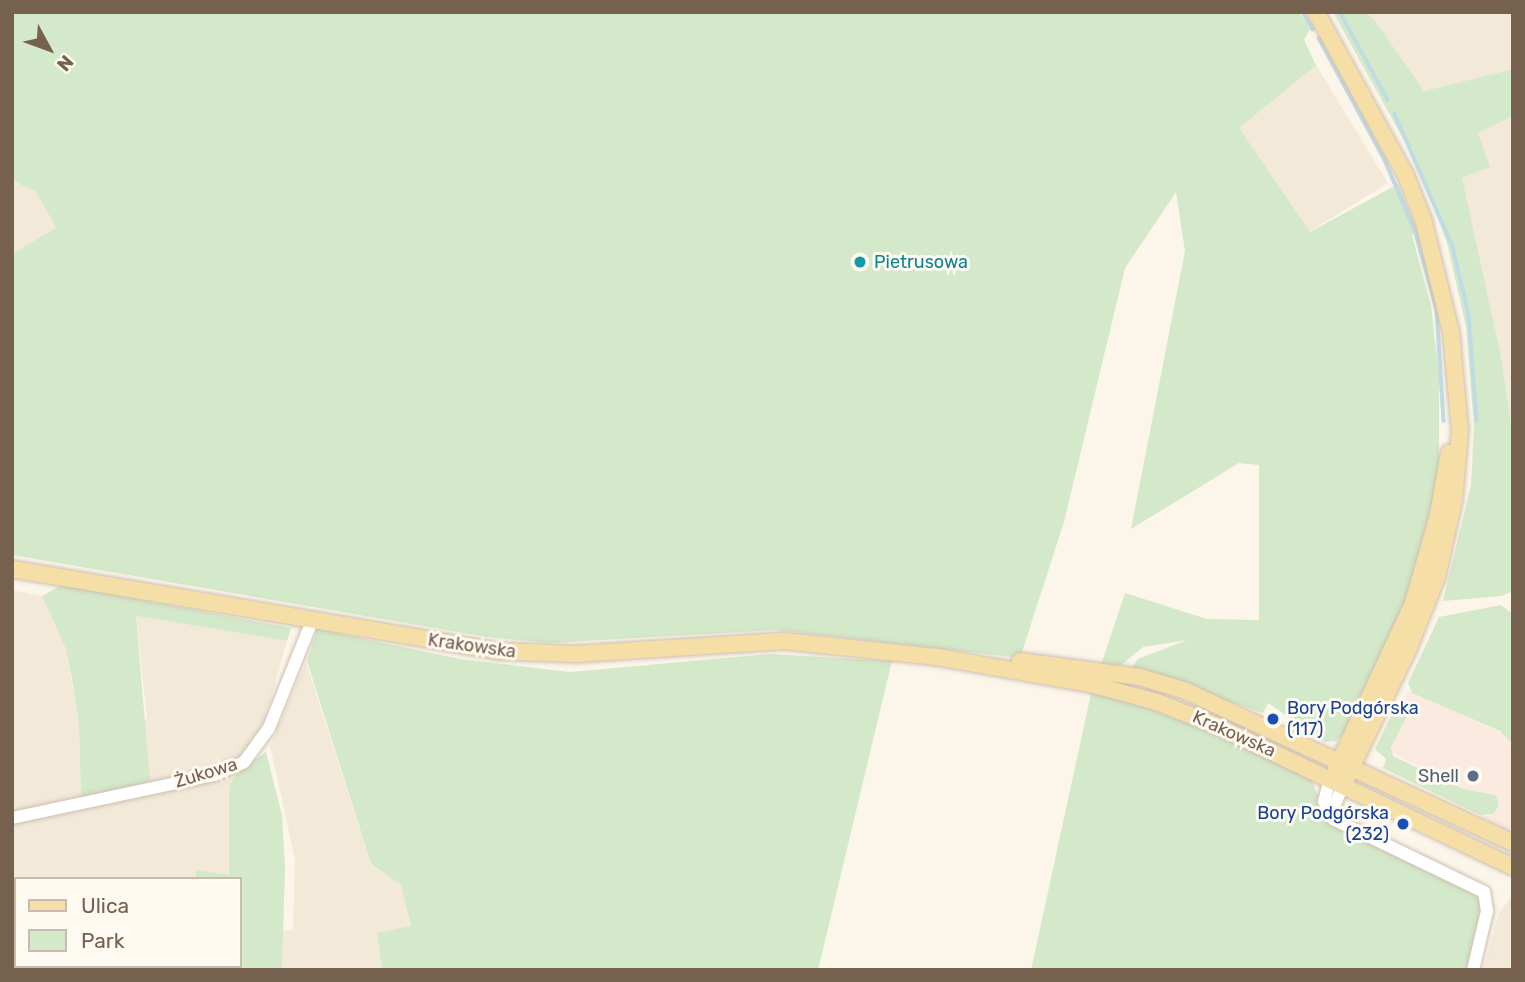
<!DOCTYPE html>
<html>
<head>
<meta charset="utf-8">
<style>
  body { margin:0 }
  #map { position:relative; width:1525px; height:982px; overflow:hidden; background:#fcf6ea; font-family:Rubik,sans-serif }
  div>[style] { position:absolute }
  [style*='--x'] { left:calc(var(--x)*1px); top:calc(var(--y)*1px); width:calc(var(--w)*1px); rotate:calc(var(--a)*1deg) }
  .residential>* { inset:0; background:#f3e9d9 }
  .commercial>* { inset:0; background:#fbeadf }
  .green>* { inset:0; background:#d3e9c9 }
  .stream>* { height:3.5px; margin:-1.75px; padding:0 1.75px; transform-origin:1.75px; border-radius:1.75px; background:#bfdce5 }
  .roads { filter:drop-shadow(0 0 2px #cebfb0) drop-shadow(0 0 2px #cebfb0) }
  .minor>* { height:12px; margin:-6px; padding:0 6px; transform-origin:6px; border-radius:6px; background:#fff }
  .major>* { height:16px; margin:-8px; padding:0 8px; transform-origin:8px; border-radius:8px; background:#f6dfa7 }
  .dots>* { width:19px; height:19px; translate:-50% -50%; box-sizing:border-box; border:4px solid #fefaf1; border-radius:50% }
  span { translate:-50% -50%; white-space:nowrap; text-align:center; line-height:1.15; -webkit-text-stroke:6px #fefaf1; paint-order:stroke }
  .culture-label { font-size:18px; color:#0d838f }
  .left { translate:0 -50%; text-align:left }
  .street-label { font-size:18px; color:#76604e }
  .transit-label { font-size:18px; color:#164399 }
  .right { translate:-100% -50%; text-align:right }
  .service-label { font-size:18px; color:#4e5e75 }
  .frame { position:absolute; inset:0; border:14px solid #76604e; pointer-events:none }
  .legend { position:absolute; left:14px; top:877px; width:228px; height:91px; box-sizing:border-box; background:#fefaf1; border:2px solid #c8bcb0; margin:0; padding:9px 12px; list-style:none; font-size:21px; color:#76604e }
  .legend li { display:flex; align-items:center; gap:14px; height:35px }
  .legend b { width:35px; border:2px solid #c8bcb0 }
  .north { position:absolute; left:14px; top:14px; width:70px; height:70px; -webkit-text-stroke:5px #fefaf1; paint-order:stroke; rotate:131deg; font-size:19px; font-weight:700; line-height:28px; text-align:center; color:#76604e }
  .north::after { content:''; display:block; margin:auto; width:24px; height:32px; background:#76604e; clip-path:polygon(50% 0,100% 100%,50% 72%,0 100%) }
</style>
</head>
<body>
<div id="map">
  <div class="residential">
    <i style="clip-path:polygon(1365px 12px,1513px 12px,1513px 69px,1424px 91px)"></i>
    <i style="clip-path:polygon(1316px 65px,1388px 183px,1309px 232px,1238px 127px)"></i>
    <i style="clip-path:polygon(1513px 116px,1513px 439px,1502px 361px,1461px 177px,1478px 133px)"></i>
    <i style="clip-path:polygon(12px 180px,36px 192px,56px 229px,12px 254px)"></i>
    <i style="clip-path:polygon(12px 590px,42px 596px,66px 649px,79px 724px,81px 797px,147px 718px,136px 616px,287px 641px,263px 726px,229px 787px,229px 876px,196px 871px,195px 879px,16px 879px,16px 966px,190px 966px,190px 970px,12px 970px)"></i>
    <i style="clip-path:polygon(306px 662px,371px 865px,401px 885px,411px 927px,377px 933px,382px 970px,282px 970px,282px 931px,293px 930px,295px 859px,270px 746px)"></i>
    <i style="clip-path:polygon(1513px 895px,1513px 970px,1483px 970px,1499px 913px)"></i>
  </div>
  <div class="commercial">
    <i style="clip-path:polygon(1408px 691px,1507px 735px,1513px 744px,1513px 834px,1480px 815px,1488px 816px,1499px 806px,1496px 795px,1463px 789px,1390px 752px,1406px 706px,1400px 706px)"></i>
  </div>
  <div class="green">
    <i style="clip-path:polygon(12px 12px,1299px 12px,1310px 29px,1304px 40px,1316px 65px,1239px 128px,1310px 232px,1398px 184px,1418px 231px,1412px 235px,1431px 306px,1439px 375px,1439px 485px,1407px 599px,1347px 730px,1336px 741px,1325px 742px,1268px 703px,1263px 713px,1130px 669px,1138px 659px,1187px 640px,1143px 647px,1119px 667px,1100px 668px,1125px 593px,1207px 619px,1259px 620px,1259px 465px,1239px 463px,1131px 529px,1185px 251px,1176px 192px,1125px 268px,1064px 522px,1020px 658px,776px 630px,549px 643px,487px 637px,12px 555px,12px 254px,56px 228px,36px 192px,12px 180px)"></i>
    <i style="clip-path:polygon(1333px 12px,1365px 12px,1375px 21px,1424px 91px,1513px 69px,1513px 116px,1478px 133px,1490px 167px,1462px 178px,1502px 361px,1513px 439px,1513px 591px,1502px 596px,1443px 601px,1471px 485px,1474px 427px,1466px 327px,1447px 243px,1417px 164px)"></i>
    <i style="clip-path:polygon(62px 585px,291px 628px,287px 641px,136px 616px,150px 782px,81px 798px,79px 724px,72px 680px,66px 649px,42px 596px)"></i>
    <i style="clip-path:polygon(1501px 605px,1513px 614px,1513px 744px,1500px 731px,1412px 693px,1408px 683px,1439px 617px)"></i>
    <i style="clip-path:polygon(317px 629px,460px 659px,570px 672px,770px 654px,892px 661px,818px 970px,382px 970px,377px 933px,411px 926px,401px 885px,371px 864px,307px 661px)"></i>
    <i style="clip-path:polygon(1092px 689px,1209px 730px,1312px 779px,1325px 819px,1476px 889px,1483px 902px,1467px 970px,1031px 970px)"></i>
    <i style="clip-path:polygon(1396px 706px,1411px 708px,1391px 748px,1393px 756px,1463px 789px,1496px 795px,1499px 806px,1493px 814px,1480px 815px,1383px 768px,1386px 759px,1375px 749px)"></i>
    <i style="clip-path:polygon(266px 752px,282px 815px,285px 868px,282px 970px,190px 970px,240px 966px,240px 879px,195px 879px,196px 870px,229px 875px,229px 787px,238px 771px)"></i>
  </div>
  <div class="stream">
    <i style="--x:1303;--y:12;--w:20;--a:60"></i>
    <i style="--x:1340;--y:12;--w:100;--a:61.4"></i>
    <i style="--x:1319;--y:38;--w:139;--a:61.6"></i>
    <i style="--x:1385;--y:160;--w:79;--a:67"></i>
    <i style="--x:1416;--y:233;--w:80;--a:74.7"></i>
    <i style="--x:1437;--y:310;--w:111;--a:86.4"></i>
    <i style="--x:1395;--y:114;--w:145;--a:66.4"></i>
    <i style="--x:1453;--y:247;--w:70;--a:76.8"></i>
    <i style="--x:1469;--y:315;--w:106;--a:85.7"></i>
  </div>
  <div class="roads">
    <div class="minor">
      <i style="--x:1330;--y:779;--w:23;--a:105"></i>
      <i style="--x:1324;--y:801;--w:20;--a:63"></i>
      <i style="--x:1333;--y:819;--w:168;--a:25.8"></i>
      <i style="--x:1484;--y:892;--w:19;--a:81"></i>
      <i style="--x:1487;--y:911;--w:61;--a:103.3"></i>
      <i style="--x:1330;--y:816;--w:34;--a:-67"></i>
      <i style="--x:12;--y:818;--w:207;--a:-12"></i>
      <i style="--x:214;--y:775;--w:33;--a:-23"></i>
      <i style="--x:244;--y:762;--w:42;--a:-53.7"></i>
      <i style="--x:269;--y:728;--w:115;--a:-68.1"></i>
    </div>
    <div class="major">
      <i style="--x:1316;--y:12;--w:187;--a:61.2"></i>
      <i style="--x:1406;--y:176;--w:46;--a:68.4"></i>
      <i style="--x:1423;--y:219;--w:116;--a:76.1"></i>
      <i style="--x:1451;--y:332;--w:99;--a:84.8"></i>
      <i style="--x:1460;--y:431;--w:69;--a:95"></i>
      <i style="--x:1454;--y:500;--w:79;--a:102.4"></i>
      <i style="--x:1437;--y:577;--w:79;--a:111.7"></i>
      <i style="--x:1408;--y:650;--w:150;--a:115.7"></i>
      <i style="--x:12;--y:569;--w:490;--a:9.6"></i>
      <i style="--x:495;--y:651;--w:81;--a:2.1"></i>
      <i style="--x:576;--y:654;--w:208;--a:-3.6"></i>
      <i style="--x:784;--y:641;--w:154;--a:6"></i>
      <i style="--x:937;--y:657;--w:155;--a:10"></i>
      <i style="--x:1090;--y:684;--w:69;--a:15"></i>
      <i style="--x:1157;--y:702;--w:62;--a:21.6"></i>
      <i style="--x:1215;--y:725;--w:330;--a:25.5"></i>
      <i style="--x:1020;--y:661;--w:121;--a:7.6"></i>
      <i style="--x:1140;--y:677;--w:48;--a:16.9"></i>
      <i style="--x:1186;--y:691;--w:361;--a:24.9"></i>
      <i style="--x:1336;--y:769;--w:183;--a:-65.1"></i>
      <i style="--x:1413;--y:603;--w:91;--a:-74.1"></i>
      <i style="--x:1438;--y:515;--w:63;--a:-79.9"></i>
    </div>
  </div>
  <div class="dots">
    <i style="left:860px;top:262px;background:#0f9aa8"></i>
    <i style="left:1273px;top:719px;background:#1a4fb4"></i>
    <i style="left:1473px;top:776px;background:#5c6f8a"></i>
    <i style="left:1403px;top:824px;background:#1a4fb4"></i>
  </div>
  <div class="culture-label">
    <span class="left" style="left:874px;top:262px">Pietrusowa</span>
  </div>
  <div class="street-label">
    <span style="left:472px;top:646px;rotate:8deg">Krakowska</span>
    <span style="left:1234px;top:734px;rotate:24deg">Krakowska</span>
    <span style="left:206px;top:773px;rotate:-17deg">Żukowa</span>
  </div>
  <div class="transit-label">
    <span class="left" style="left:1287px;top:719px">Bory Podgórska<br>(117)</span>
    <span class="right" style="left:1389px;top:824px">Bory Podgórska<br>(232)</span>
  </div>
  <div class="service-label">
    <span class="right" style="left:1459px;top:776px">Shell</span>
  </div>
  <div class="frame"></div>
  <ul class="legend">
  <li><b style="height:9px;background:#f6dfa7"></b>Ulica</li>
  <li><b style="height:19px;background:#d3e9c9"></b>Park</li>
  </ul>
  <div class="north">N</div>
</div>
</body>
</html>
